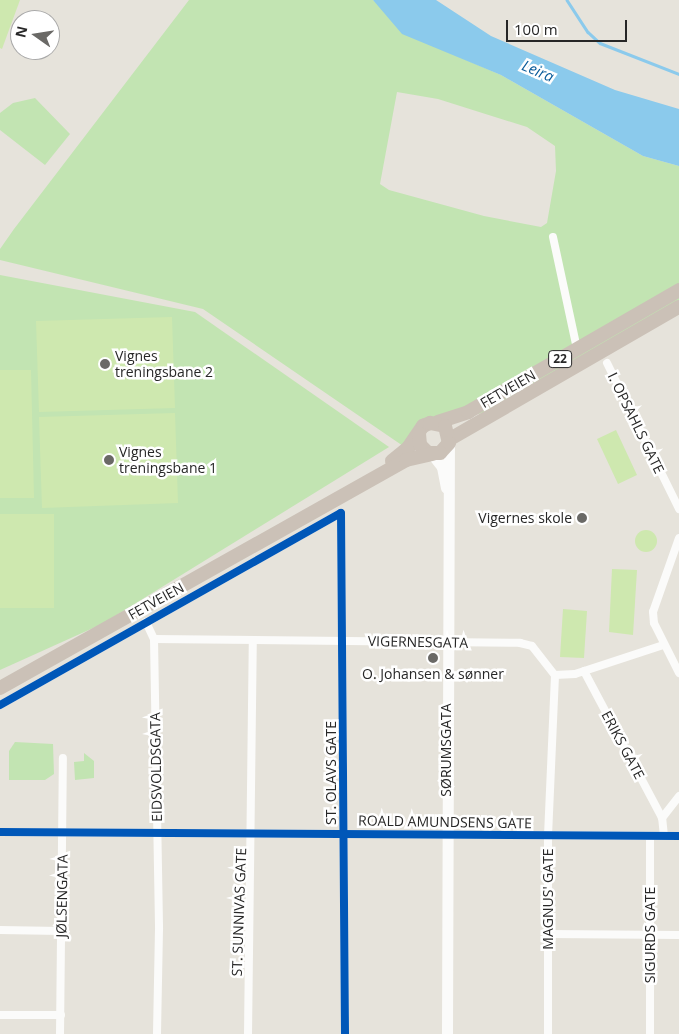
<!DOCTYPE html>
<html>
<head>
<meta charset="utf-8">
<style>
  body { margin:0 }
  #map { position:relative; width:679px; height:1034px; overflow:hidden; background:#e6e3db; font-family:"Open Sans",sans-serif }
  div>[style] { position:absolute }
  [style*='--x'] { left:calc(var(--x)*1px); top:calc(var(--y)*1px); width:calc(var(--w)*1px); rotate:calc(var(--a)*1deg) }
  .green>* { inset:0; background:#c2e4b2 }
  .pitch>* { inset:0; background:#cee8af }
  .round { border-radius:50% }
  .water>* { inset:0; background:#8bcaec }
  .stream>* { height:2.5px; margin:-1.25px; padding:0 1.25px; transform-origin:1.25px; border-radius:1.25px; background:#8bcaec }
  .street>* { height:8px; margin:-4px; padding:0 4px; transform-origin:4px; border-radius:4px; background:#fbfbfa }
  .secondary>* { height:11px; margin:-5.5px; padding:0 5.5px; transform-origin:5.5px; border-radius:5.5px; background:#fbfbfa }
  .highway>* { height:14px; margin:-7px; padding:0 7px; transform-origin:7px; border-radius:7px; background:#cbc1b7 }
  .cycleway>* { height:8px; margin:-4px; padding:0 4px; transform-origin:4px; border-radius:4px; background:#0057b8 }
  .dots>* { width:14px; height:14px; translate:-50% -50%; box-sizing:border-box; border:2px solid #fff; border-radius:50% }
  span { translate:-50% -50%; white-space:nowrap; text-align:center; line-height:1.15; -webkit-text-stroke:5px #fff; paint-order:stroke }
  .shield-label span { padding:1px 4px; background:#fff; border:1px solid; border-radius:4px; -webkit-text-stroke-width:0 }
  .shield-label { font-size:12px; color:#272727; font-weight:700 }
  .poi-label { font-size:14px; color:#272727 }
  .left { translate:0 -50%; text-align:left }
  .right { translate:-100% -50%; text-align:right }
  .street-label { font-size:14px; color:#272727 }
  .water-label { font-size:15px; color:#085a99; font-style:italic }
  .north { position:absolute; left:10px; top:10px; width:50px; height:50px; box-sizing:border-box; background:#fff; border:1px solid #a9a9a9; border-radius:50%; rotate:283deg; font-size:14px; font-weight:700; line-height:20px; text-align:center; color:#272727 }
  .north::after { content:''; display:block; margin:auto; width:18px; height:22px; background:#6a6966; clip-path:polygon(50% 0,100% 100%,50% 72%,0 100%) }
  .scale { position:absolute; left:506px; top:20px; width:121px; height:22px; box-sizing:border-box; border:2px solid #272727; border-top:0; padding-left:6px; font-size:15px; line-height:18px; white-space:nowrap; color:#272727; -webkit-text-stroke:4px #fff; paint-order:stroke }
</style>
</head>
<body>
<div id="map">
  <div class="green">
    <i style="clip-path:polygon(evenodd,189px 0,373px 0,422px 41px,501px 75px,643px 156px,679px 166px,679px 311px,487px 413px,426px 418px,406px 448px,203px 309px,0 260px,0 249px,14px 229px,189px 0,397px 92px,438px 99px,527px 127px,555px 146px,556px 171px,547px 223px,541px 227px,484px 216px,389px 190px,380px 184px,397px 92px)"></i>
    <i style="clip-path:polygon(35px 98px,70px 134px,45px 165px,0 130px,0 113px,13px 103px)"></i>
    <i style="clip-path:polygon(0 275px,195px 312px,389px 447px,102px 624px,0 670px)"></i>
    <i style="clip-path:polygon(15px 742px,53px 744px,54px 774px,45px 780px,9px 780px,9px 751px)"></i>
    <i style="clip-path:polygon(84px 753px,94px 761px,94px 778px,75px 780px,74px 762px,84px 761px)"></i>
  </div>
  <div class="pitch">
    <i style="clip-path:polygon(0 0,20px 0,2px 49px,0 48px)"></i>
    <i style="clip-path:polygon(172px 317px,175px 408px,39px 412px,36px 321px)"></i>
    <i style="clip-path:polygon(0 370px,31px 370px,34px 498px,0 498px)"></i>
    <i style="clip-path:polygon(175px 413px,178px 503px,42px 508px,39px 417px)"></i>
    <i style="clip-path:polygon(616px 430px,637px 475px,618px 484px,597px 439px)"></i>
    <i style="clip-path:polygon(0 514px,54px 514px,54px 608px,0 608px)"></i>
    <i class="round" style="left:635px;top:530px;width:22px;height:22px"></i>
    <i style="clip-path:polygon(612px 569px,637px 570px,633px 635px,609px 632px)"></i>
    <i style="clip-path:polygon(563px 609px,587px 611px,584px 658px,560px 657px)"></i>
  </div>
  <div class="water">
    <i style="clip-path:polygon(373px 0,436px 0,491px 36px,615px 90px,679px 109px,679px 166px,643px 156px,501px 75px,402px 34px)"></i>
  </div>
  <div class="stream">
    <i style="--x:567;--y:0;--w:38;--a:57"></i>
    <i style="--x:588;--y:32;--w:16;--a:43"></i>
    <i style="--x:600;--y:43;--w:85;--a:21.4"></i>
  </div>
  <div class="street">
    <i style="--x:553;--y:237;--w:115;--a:77.9"></i>
    <i style="--x:607;--y:363;--w:163;--a:63.7"></i>
    <i style="--x:679;--y:538;--w:78;--a:109.4"></i>
    <i style="--x:653;--y:612;--w:11;--a:85"></i>
    <i style="--x:654;--y:623;--w:56;--a:63.4"></i>
    <i style="--x:146;--y:622;--w:19;--a:65"></i>
    <i style="--x:154;--y:639;--w:290;--a:89"></i>
    <i style="--x:159;--y:929;--w:105;--a:91.1"></i>
    <i style="--x:154;--y:639;--w:366;--a:0.6"></i>
    <i style="--x:520;--y:643;--w:12;--a:14"></i>
    <i style="--x:532;--y:646;--w:37;--a:52"></i>
    <i style="--x:584;--y:671;--w:166;--a:62"></i>
    <i style="--x:555;--y:675;--w:20;--a:-3"></i>
    <i style="--x:575;--y:674;--w:93;--a:-18.2"></i>
    <i style="--x:0;--y:705;--w:391;--a:-29.4"></i>
    <i style="--x:341;--y:513;--w:521;--a:89.56"></i>
    <i style="--x:0;--y:832;--w:679;--a:0.34"></i>
    <i style="--x:650;--y:836;--w:198;--a:90"></i>
    <i style="--x:664;--y:836;--w:18;--a:-96"></i>
    <i style="--x:662;--y:818;--w:28;--a:-52"></i>
    <i style="--x:0;--y:930;--w:61;--a:0.9"></i>
    <i style="--x:548;--y:934;--w:131;--a:0.4"></i>
    <i style="--x:0;--y:1015;--w:61;--a:0"></i>
    <i style="--x:60;--y:1034;--w:276;--a:-89.4"></i>
    <i style="--x:248;--y:1034;--w:393;--a:-89.3"></i>
    <i style="--x:548;--y:1034;--w:198;--a:-90"></i>
    <i style="--x:548;--y:836;--w:161;--a:-87.5"></i>
  </div>
  <div class="secondary">
    <i style="--x:432;--y:454;--w:16;--a:52"></i>
    <i style="--x:442;--y:467;--w:21;--a:79"></i>
    <i style="--x:447;--y:1034;--w:591;--a:-89.81"></i>
  </div>
  <div class="highway">
    <i style="--x:438;--y:422;--w:32;--a:-18"></i>
    <i style="--x:468;--y:412;--w:244;--a:-30"></i>
    <i style="--x:450;--y:439;--w:264;--a:-30"></i>
    <i style="--x:392;--y:461;--w:21;--a:-39"></i>
    <i style="--x:408;--y:448;--w:27;--a:-56"></i>
    <i style="--x:423;--y:426;--w:8;--a:-23"></i>
    <i style="--x:430;--y:423;--w:15;--a:11"></i>
    <i style="--x:445;--y:426;--w:17;--a:77"></i>
    <i style="--x:449;--y:443;--w:13;--a:132"></i>
    <i style="--x:440;--y:453;--w:12;--a:180"></i>
    <i style="--x:428;--y:453;--w:11;--a:-135"></i>
    <i style="--x:420;--y:445;--w:12;--a:-95"></i>
    <i style="--x:0;--y:688;--w:466;--a:-29.3"></i>
    <i style="--x:406;--y:460;--w:27;--a:-13"></i>
  </div>
  <div class="cycleway">
    <i style="--x:0;--y:705;--w:391;--a:-29.4"></i>
    <i style="--x:341;--y:513;--w:521;--a:89.56"></i>
    <i style="--x:0;--y:832;--w:679;--a:0.34"></i>
  </div>
  <div class="dots">
    <i style="left:105px;top:364px;background:#6a6966"></i>
    <i style="left:109px;top:460px;background:#6a6966"></i>
    <i style="left:582px;top:518px;background:#6a6966"></i>
    <i style="left:433px;top:658px;background:#6a6966"></i>
  </div>
  <div class="shield-label">
    <span style="left:560px;top:359px">22</span>
  </div>
  <div class="poi-label">
    <span class="left" style="left:115px;top:364px">Vignes<br>treningsbane 2</span>
    <span class="left" style="left:119px;top:460px">Vignes<br>treningsbane 1</span>
    <span class="right" style="left:572px;top:518px">Vigernes skole</span>
    <span style="left:433px;top:674px">O. Johansen &amp; sønner</span>
  </div>
  <div class="street-label">
    <span style="left:508px;top:389px;rotate:-30deg">FETVEIEN</span>
    <span style="left:636px;top:423px;rotate:64deg">I. OPSAHLS GATE</span>
    <span style="left:156px;top:601px;rotate:-29deg">FETVEIEN</span>
    <span style="left:418px;top:642px;rotate:1deg">VIGERNESGATA</span>
    <span style="left:623px;top:745px;rotate:62deg">ERIKS GATE</span>
    <span style="left:446px;top:750px;rotate:-90deg">SØRUMSGATA</span>
    <span style="left:156px;top:767px;rotate:-91deg">EIDSVOLDSGATA</span>
    <span style="left:331px;top:773px;rotate:-90deg">ST. OLAVS GATE</span>
    <span style="left:445px;top:822px;rotate:1deg">ROALD AMUNDSENS GATE</span>
    <span style="left:62px;top:896px;rotate:-89deg">JØLSENGATA</span>
    <span style="left:548px;top:899px;rotate:-90deg">MAGNUS' GATE</span>
    <span style="left:239px;top:912px;rotate:-88deg">ST. SUNNIVAS GATE</span>
    <span style="left:650px;top:935px;rotate:-90deg">SIGURDS GATE</span>
  </div>
  <div class="water-label">
    <span style="left:538px;top:71px;rotate:23deg">Leira</span>
  </div>
  <div class="north">N</div>
  <div class="scale">100 m</div>
</div>
</body>
</html>
